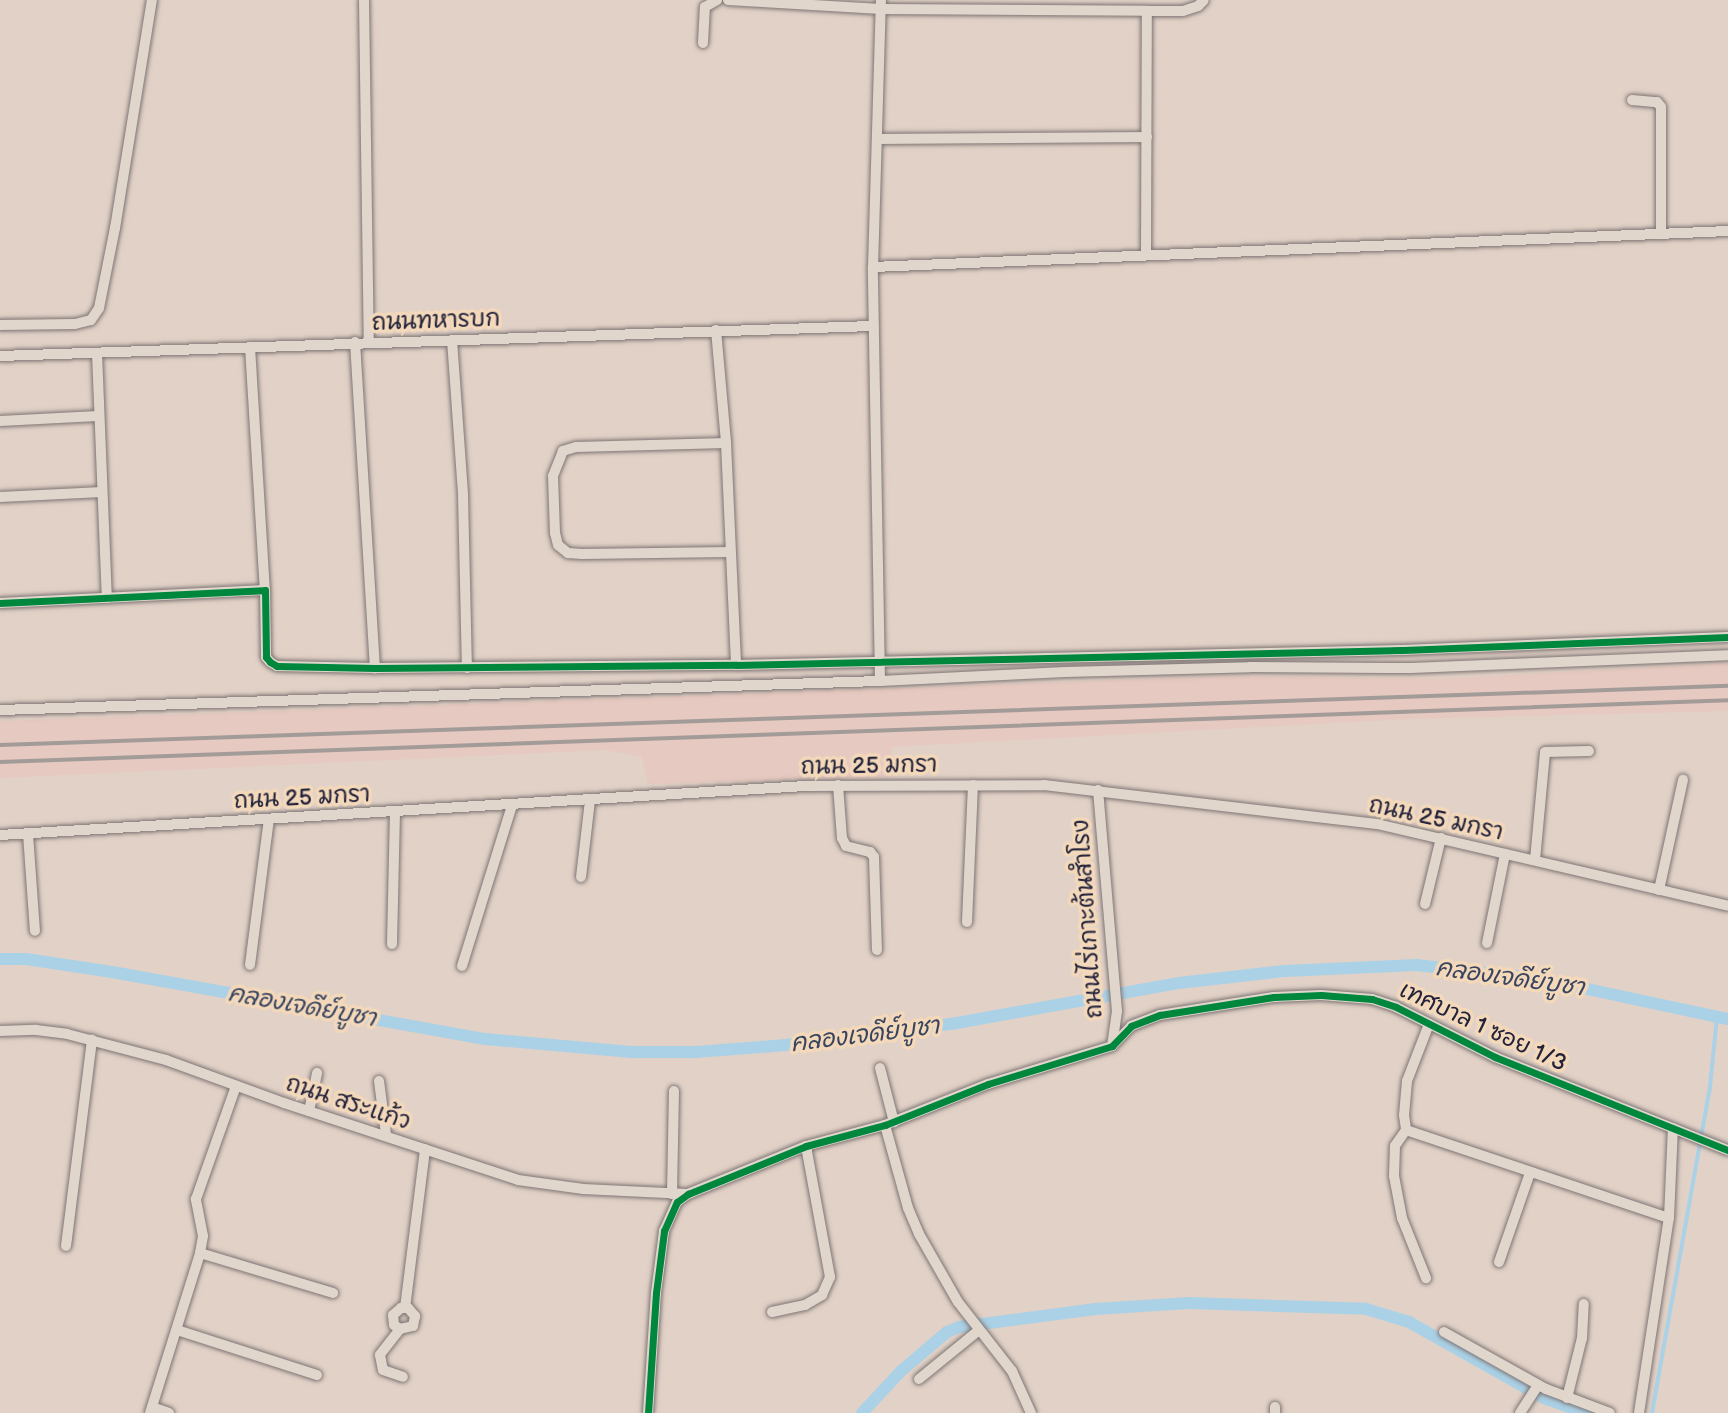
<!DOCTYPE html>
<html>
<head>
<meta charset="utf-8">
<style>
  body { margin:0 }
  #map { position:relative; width:1728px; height:1413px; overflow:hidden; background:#e2d1c6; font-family:"Balsamiq Sans","Playpen Sans Thai",sans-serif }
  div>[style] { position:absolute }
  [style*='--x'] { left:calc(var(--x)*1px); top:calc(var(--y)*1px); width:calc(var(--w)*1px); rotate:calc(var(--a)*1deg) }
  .built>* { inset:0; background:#e6c9c0 }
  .stream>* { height:3.5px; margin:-1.75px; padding:0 1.75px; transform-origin:1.75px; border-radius:1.75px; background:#abd1e6 }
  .canal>* { height:12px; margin:-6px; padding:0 6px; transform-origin:6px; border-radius:6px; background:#abd1e6 }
  .roads { filter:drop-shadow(0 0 2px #7d7575) drop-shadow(0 0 2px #7d7575) }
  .minor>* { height:10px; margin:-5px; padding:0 5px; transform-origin:5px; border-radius:5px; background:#e0d6cc }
  .rail>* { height:3.5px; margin:-1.75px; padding:0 1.75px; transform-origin:1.75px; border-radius:1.75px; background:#a29b97 }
  .cycleway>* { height:7px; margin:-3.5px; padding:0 3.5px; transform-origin:3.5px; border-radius:3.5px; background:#00873e }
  span { translate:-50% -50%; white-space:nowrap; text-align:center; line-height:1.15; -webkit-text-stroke:7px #f3d8ba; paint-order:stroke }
  .street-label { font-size:23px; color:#22223b }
  .water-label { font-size:24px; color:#394560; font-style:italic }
</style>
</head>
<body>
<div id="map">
  <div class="built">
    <i style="clip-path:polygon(1728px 663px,1728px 711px,1408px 719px,891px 747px,893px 777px,648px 784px,642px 757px,605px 750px,0 778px,0 721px,1229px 676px,1439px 679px)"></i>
  </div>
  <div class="stream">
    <i style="--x:1652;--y:1413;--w:331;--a:-79.9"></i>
    <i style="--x:1710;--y:1087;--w:70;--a:-84.3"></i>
  </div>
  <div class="canal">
    <i style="--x:0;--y:959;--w:26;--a:0"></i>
    <i style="--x:26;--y:959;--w:87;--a:8.6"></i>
    <i style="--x:112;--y:972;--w:379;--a:10.2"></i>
    <i style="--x:485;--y:1039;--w:147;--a:5.1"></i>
    <i style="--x:631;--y:1052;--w:65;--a:0"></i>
    <i style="--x:696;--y:1052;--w:90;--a:-4.4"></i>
    <i style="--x:786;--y:1045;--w:166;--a:-7.3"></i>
    <i style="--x:951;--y:1024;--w:232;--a:-10.2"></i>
    <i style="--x:1179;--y:983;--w:107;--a:-6.5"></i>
    <i style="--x:1285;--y:971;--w:131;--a:-2.6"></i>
    <i style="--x:1416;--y:965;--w:121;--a:6.2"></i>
    <i style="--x:1536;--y:978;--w:196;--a:12.1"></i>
    <i style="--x:862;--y:1413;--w:57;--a:-47.1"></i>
    <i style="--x:901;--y:1371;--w:60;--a:-40.3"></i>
    <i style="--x:947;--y:1332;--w:13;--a:-23"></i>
    <i style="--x:959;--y:1327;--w:138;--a:-7.5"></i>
    <i style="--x:1096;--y:1309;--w:93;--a:-3.7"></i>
    <i style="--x:1189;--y:1303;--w:177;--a:1.9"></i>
    <i style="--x:1366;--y:1309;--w:45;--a:16.8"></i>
    <i style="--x:1409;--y:1322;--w:155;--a:29.4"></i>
    <i style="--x:1544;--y:1398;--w:45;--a:19.7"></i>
  </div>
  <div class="roads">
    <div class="minor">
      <i style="--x:364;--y:0;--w:342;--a:89.2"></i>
      <i style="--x:728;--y:0;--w:153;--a:3.4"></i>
      <i style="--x:881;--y:9;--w:266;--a:0.4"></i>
      <i style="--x:1147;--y:11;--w:36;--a:0"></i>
      <i style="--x:1183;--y:11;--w:16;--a:-18"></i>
      <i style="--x:1198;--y:6;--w:8;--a:-45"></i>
      <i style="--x:703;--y:43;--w:36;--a:-87"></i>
      <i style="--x:705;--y:7;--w:14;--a:-30"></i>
      <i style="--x:1632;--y:100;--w:25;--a:5"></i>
      <i style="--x:1657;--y:102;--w:6;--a:51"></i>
      <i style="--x:1661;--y:107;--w:127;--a:90"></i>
      <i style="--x:879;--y:139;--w:268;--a:-0.4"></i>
      <i style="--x:1146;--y:255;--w:244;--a:-89.8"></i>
      <i style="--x:873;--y:267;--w:856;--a:-2.41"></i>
      <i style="--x:0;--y:325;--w:75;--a:-0.8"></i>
      <i style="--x:75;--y:324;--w:16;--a:-14"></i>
      <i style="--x:91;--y:320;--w:14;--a:-56"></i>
      <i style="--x:99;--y:308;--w:82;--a:-78.7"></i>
      <i style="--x:115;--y:228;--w:231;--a:-80.8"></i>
      <i style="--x:716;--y:330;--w:113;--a:84.9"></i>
      <i style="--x:726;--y:443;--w:222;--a:87.4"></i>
      <i style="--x:452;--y:340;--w:155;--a:85.9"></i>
      <i style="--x:463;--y:495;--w:173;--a:88.7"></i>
      <i style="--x:355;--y:342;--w:327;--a:86.5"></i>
      <i style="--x:250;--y:347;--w:243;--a:86.5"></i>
      <i style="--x:97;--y:353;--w:245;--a:87.7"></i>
      <i style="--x:0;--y:356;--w:874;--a:-1.97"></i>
      <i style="--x:0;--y:421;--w:98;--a:-2.9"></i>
      <i style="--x:726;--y:443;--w:150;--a:178.5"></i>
      <i style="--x:576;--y:447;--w:14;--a:163"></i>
      <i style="--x:563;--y:451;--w:27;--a:112"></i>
      <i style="--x:553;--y:476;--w:57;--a:88"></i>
      <i style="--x:555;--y:533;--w:12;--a:76"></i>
      <i style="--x:558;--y:545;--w:13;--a:39"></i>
      <i style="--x:568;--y:553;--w:14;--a:4"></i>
      <i style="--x:582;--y:554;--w:148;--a:-0.8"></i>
      <i style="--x:0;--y:497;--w:102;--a:-2.8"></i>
      <i style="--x:0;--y:603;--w:265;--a:-2.8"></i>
      <i style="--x:265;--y:590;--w:67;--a:89.1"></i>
      <i style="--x:266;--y:657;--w:6;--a:51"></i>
      <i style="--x:270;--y:662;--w:8;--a:30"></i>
      <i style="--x:277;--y:666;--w:98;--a:1.2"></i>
      <i style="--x:375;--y:668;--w:361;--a:-0.5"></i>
      <i style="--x:736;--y:665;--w:665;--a:-1.29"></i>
      <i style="--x:1401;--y:650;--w:327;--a:-2.3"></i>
      <i style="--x:880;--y:681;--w:414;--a:-91"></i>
      <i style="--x:873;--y:267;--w:267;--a:-88.3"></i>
      <i style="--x:0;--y:710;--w:880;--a:-1.89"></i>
      <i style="--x:880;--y:681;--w:185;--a:-2.8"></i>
      <i style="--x:1065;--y:672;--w:185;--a:-1.5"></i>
      <i style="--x:1250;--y:667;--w:160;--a:0.4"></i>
      <i style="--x:1410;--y:668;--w:318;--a:-2.3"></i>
      <i style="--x:838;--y:785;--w:53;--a:85.7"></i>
      <i style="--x:842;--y:838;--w:9;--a:63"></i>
      <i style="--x:846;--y:846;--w:25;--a:14"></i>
      <i style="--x:870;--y:852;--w:6;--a:51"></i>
      <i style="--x:874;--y:857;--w:93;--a:88.2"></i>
      <i style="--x:1098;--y:790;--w:222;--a:85.1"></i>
      <i style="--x:1117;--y:1011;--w:35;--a:98"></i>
      <i style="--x:28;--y:834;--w:97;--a:85.9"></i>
      <i style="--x:0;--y:835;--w:806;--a:-3.48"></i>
      <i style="--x:805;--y:786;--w:239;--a:-0.2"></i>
      <i style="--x:1044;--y:785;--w:335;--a:6.7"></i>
      <i style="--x:1377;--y:824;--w:360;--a:13.1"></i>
      <i style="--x:1535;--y:860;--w:108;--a:-84.7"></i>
      <i style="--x:1545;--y:752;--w:44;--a:-1.3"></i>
      <i style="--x:581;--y:877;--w:78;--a:-83.3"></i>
      <i style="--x:1659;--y:890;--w:113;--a:-77.7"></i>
      <i style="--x:1425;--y:904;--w:68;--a:-76.4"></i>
      <i style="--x:967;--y:922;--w:137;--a:-87.5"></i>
      <i style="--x:1487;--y:943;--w:91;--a:-78.6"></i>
      <i style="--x:392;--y:944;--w:133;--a:-88.7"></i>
      <i style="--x:250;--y:965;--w:147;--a:-82.6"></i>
      <i style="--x:462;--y:966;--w:169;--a:-72.7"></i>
      <i style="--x:1429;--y:1024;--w:61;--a:111.1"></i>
      <i style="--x:1407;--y:1081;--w:34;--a:95"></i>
      <i style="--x:1404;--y:1115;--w:15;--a:82"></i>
      <i style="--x:1406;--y:1130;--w:277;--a:18.5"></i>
      <i style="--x:0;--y:1031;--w:36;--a:-2"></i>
      <i style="--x:36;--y:1030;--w:31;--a:7"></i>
      <i style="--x:67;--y:1034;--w:102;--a:14.7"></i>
      <i style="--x:166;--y:1060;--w:126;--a:20"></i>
      <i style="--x:284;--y:1103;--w:246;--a:18.2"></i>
      <i style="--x:518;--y:1180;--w:66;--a:7.9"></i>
      <i style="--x:583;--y:1189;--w:104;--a:2.8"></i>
      <i style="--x:880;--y:1068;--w:56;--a:75.5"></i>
      <i style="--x:379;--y:1081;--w:53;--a:82.5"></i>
      <i style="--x:309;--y:1111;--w:39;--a:-78"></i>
      <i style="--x:885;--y:1125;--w:86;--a:74.5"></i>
      <i style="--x:908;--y:1208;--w:28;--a:67"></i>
      <i style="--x:919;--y:1234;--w:78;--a:60.2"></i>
      <i style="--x:958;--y:1302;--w:88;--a:52"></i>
      <i style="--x:1012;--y:1371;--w:46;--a:65.7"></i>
      <i style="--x:1406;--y:1130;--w:19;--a:125"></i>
      <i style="--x:1395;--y:1146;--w:30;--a:92"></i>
      <i style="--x:1394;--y:1176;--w:43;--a:79.2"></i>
      <i style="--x:1402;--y:1218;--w:65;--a:68.2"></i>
      <i style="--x:672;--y:1194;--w:103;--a:-88.9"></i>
      <i style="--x:66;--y:1246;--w:208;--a:-82.8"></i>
      <i style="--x:200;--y:1253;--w:139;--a:16.7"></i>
      <i style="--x:1499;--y:1262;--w:94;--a:-70.8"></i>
      <i style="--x:405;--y:1308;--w:160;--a:-82.8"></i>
      <i style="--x:772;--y:1312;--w:34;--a:-12"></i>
      <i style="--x:805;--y:1305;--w:20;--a:-30"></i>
      <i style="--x:822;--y:1295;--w:20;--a:-66"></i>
      <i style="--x:830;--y:1277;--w:133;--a:-100.4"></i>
      <i style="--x:400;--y:1329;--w:7;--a:-146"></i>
      <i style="--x:394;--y:1325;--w:10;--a:-96"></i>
      <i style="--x:393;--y:1315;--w:11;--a:-41"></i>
      <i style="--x:401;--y:1308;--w:7;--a:0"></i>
      <i style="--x:408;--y:1308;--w:11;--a:49"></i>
      <i style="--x:415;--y:1316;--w:10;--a:101"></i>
      <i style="--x:413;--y:1326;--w:13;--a:167"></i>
      <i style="--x:400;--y:1329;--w:33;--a:128"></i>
      <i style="--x:380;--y:1355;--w:15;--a:79"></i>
      <i style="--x:383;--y:1370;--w:21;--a:19"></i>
      <i style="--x:177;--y:1330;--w:147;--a:17.8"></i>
      <i style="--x:1444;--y:1332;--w:117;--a:29.2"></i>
      <i style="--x:1546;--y:1389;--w:68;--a:20.6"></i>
      <i style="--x:919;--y:1379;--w:77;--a:-39.2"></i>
      <i style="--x:1567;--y:1398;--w:62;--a:-76"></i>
      <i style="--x:1582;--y:1338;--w:34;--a:-87"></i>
      <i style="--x:152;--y:1407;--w:18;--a:19"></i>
      <i style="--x:1275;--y:1407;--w:6;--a:90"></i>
      <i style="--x:150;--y:1413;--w:168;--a:-72.6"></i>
      <i style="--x:200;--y:1253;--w:17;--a:-80"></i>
      <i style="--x:203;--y:1236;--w:38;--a:-101"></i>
      <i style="--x:196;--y:1199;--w:120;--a:-70.5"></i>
      <i style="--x:648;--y:1413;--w:120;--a:-86.2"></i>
      <i style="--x:656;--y:1293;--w:63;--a:-82.6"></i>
      <i style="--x:664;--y:1231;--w:32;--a:-66"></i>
      <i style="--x:677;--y:1202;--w:14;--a:-36"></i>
      <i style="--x:688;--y:1194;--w:127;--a:-22.1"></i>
      <i style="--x:806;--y:1146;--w:82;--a:-14.9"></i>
      <i style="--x:885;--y:1125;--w:111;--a:-21.7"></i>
      <i style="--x:988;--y:1084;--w:130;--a:-17"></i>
      <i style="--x:1112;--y:1046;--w:28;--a:-46"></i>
      <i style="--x:1131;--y:1026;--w:31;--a:-21"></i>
      <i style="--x:1160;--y:1015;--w:115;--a:-9"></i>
      <i style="--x:1274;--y:997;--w:47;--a:-2.4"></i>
      <i style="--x:1321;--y:995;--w:51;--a:4.5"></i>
      <i style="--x:1372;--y:999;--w:25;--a:18"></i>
      <i style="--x:1396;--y:1007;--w:111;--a:26.8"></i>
      <i style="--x:1495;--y:1057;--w:251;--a:21.8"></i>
      <i style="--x:1520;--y:1413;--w:33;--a:-57"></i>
      <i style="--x:1639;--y:1413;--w:197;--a:-81.3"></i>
      <i style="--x:1669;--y:1218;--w:90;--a:-87.5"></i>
    </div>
  </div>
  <div class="rail">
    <i style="--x:0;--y:745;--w:1729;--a:-1.96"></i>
    <i style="--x:0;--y:762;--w:1729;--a:-2.05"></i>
  </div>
  <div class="cycleway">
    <i style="--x:0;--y:603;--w:265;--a:-2.8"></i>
    <i style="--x:265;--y:590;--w:67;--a:89.1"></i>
    <i style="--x:266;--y:657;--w:6;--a:51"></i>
    <i style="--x:270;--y:662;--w:8;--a:30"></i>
    <i style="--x:277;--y:666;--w:98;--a:1.2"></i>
    <i style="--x:375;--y:668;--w:361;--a:-0.5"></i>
    <i style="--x:736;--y:665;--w:665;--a:-1.29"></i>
    <i style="--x:1401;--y:650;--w:327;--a:-2.3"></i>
    <i style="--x:648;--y:1413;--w:120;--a:-86.2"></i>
    <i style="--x:656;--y:1293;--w:63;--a:-82.6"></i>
    <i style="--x:664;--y:1231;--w:32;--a:-66"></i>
    <i style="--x:677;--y:1202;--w:14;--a:-36"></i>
    <i style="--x:688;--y:1194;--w:127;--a:-22.1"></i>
    <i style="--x:806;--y:1146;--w:82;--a:-14.9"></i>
    <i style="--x:885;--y:1125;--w:111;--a:-21.7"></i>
    <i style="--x:988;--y:1084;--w:130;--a:-17"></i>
    <i style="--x:1112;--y:1046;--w:28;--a:-46"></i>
    <i style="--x:1131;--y:1026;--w:31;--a:-21"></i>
    <i style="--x:1160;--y:1015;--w:115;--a:-9"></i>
    <i style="--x:1274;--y:997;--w:47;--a:-2.4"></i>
    <i style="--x:1321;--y:995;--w:51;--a:4.5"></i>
    <i style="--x:1372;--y:999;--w:25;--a:18"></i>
    <i style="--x:1396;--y:1007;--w:111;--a:26.8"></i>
    <i style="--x:1495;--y:1057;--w:251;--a:21.8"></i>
  </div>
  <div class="street-label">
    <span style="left:436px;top:321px;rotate:-2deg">ถนนทหารบก</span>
    <span style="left:869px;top:766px;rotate:-1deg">ถนน 25 มกรา</span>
    <span style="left:302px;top:798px;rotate:-3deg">ถนน 25 มกรา</span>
    <span style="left:1436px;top:819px;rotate:12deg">ถนน 25 มกรา</span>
    <span style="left:1088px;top:919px;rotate:-94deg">ถนนไร่เกาะต้นสำโรง</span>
    <span style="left:1483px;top:1027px;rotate:25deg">เทศบาล 1 ซอย 1/3</span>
    <span style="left:348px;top:1103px;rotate:18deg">ถนน สระแก้ว</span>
  </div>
  <div class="water-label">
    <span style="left:1510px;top:978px;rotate:8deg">คลองเจดีย์บูชา</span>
    <span style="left:302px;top:1006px;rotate:10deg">คลองเจดีย์บูชา</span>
    <span style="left:865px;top:1035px;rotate:-7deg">คลองเจดีย์บูชา</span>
  </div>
</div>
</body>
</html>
